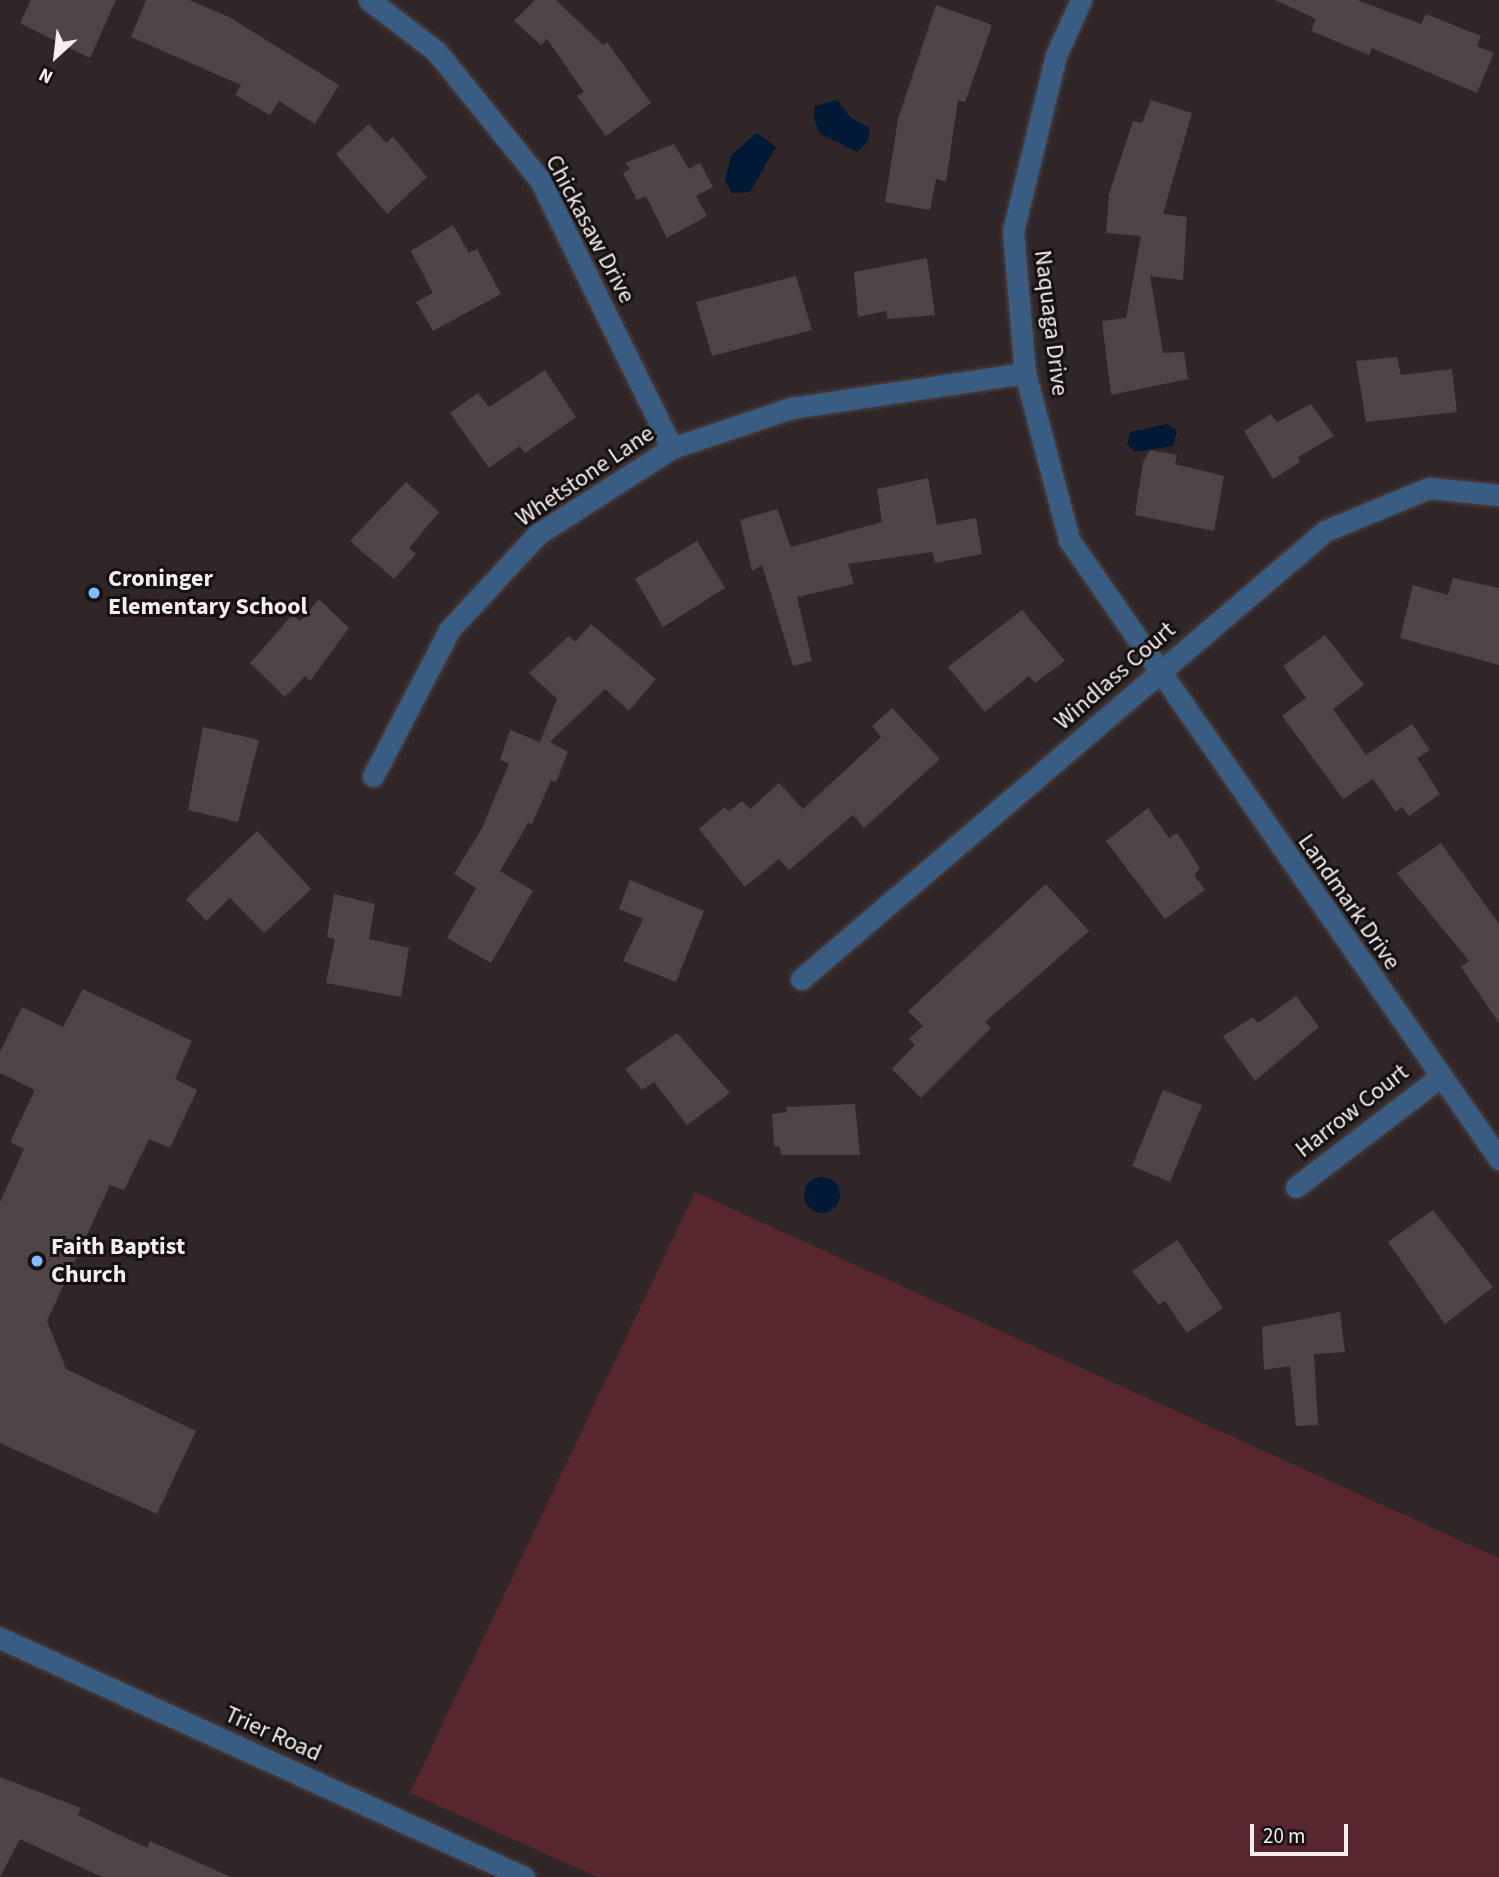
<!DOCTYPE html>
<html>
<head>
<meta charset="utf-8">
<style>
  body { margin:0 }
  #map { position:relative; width:1499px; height:1877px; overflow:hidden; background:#302627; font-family:"Source Sans 3",sans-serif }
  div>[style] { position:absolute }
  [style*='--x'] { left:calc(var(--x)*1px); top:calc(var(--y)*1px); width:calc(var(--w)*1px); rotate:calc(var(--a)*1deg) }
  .green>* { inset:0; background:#58262e }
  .water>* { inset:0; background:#001a35 }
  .round { border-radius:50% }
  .building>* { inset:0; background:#4f4445 }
  .roads { filter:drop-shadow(0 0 2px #4c4243) drop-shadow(0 0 2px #4c4243) }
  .minor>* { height:21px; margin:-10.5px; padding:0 10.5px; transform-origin:10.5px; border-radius:10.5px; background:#395c83 }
  .dots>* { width:19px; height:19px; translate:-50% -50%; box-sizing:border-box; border:4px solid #151011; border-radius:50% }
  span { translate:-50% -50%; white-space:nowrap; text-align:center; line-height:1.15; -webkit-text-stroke:6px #151011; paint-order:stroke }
  .street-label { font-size:24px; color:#f5eeee }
  .poi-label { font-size:24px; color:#f5eeee; font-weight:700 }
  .left { translate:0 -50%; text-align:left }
  .north { position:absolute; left:21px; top:21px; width:70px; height:70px; -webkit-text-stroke:5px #151011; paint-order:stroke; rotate:207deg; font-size:19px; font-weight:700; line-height:28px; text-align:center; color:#f5eeee }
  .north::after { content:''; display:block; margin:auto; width:24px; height:32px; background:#f5eeee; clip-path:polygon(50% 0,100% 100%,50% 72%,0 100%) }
  .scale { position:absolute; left:1250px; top:1824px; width:98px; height:32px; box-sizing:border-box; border:4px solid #f5eeee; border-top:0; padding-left:9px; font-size:21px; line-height:24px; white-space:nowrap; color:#f5eeee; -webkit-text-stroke:5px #151011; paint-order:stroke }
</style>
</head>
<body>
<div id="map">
  <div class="green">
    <i style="clip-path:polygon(695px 1192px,1499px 1558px,1499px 1877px,597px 1877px,410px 1793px)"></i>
  </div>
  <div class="water">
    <i style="clip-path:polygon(837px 100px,851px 118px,870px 128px,868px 141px,857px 152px,820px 134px,814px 119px,815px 106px)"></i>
    <i style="clip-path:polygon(757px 133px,776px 147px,750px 192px,732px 193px,725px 181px,731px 155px)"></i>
    <i style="clip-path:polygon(1167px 424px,1177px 431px,1173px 446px,1135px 452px,1127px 444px,1130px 432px)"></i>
    <i class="round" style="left:804px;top:1177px;width:36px;height:36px"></i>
  </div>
  <div class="building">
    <i style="clip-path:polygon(31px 0,116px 0,90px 58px,20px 23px)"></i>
    <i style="clip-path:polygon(146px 0,189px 0,229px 17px,339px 85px,315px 124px,279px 101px,270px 115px,235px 95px,241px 85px,131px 37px)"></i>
    <i style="clip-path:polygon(535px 0,556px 0,603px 45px,607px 42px,651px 103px,606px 136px,577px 96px,584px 92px,547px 39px,541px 45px,514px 21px)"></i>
    <i style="clip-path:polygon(1275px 0,1357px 0,1421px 24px,1426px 14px,1481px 36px,1477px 46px,1494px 53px,1477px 93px,1372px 48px,1369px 55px,1311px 31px,1316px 19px)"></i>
    <i style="clip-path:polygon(936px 5px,992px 25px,965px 102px,958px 100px,946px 181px,936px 179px,930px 210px,885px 202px,898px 119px)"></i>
    <i style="clip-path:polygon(1151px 100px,1192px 113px,1163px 214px,1187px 217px,1183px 280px,1150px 276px,1163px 353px,1184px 352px,1188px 379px,1111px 395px,1102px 321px,1126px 318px,1141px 236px,1106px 233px,1109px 194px,1133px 121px,1142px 123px)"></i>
    <i style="clip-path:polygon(369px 124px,386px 143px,393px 137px,427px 177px,387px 214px,336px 154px)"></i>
    <i style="clip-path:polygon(674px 144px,689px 169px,700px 163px,713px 187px,696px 196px,707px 216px,667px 238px,646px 196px,637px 200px,623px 173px,630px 169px,625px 163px)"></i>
    <i style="clip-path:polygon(453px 225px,469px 253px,477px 249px,501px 294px,433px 331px,416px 302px,433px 293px,411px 251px)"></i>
    <i style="clip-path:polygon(927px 258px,935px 315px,888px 319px,886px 311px,858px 317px,854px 272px)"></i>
    <i style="clip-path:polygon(796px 276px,812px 330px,712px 356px,696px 302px)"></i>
    <i style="clip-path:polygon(1397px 357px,1401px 375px,1452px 369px,1457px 412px,1366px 422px,1356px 361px)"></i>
    <i style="clip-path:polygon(545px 370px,576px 417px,525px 453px,520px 446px,489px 468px,450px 413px,478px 393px,489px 407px)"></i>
    <i style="clip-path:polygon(1311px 404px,1334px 436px,1298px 457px,1300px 462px,1273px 479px,1244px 431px,1271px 414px,1277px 422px)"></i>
    <i style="clip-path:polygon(1150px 450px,1177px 455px,1175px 464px,1224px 476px,1214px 531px,1135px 515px,1143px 462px)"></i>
    <i style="clip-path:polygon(928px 478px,937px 525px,976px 518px,982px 554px,935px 563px,932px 552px,848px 564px,854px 584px,797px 597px,812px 661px,793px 666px,762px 565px,752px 571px,740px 520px,777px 509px,791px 547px,882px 522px,877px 489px)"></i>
    <i style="clip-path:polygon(406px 482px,439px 512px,409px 548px,416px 554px,394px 579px,350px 541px)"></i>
    <i style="clip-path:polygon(697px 541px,725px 588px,663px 627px,635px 579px)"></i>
    <i style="clip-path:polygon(1453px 578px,1499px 588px,1499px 665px,1400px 638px,1413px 585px,1448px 595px)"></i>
    <i style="clip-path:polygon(319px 599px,349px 628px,310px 681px,305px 676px,285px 697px,250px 663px,292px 615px,300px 621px)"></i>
    <i style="clip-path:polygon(1022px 610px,1065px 661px,1035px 683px,1029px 676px,985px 712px,948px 667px)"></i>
    <i style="clip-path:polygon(591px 624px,656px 679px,629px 711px,605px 689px,550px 742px,568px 752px,556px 782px,551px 780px,532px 824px,528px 823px,500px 871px,533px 891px,491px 963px,447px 938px,476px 888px,454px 874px,482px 828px,509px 764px,500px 760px,510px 730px,540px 742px,557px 699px,529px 673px,569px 636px,575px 642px)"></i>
    <i style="clip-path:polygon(1325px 635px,1364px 685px,1333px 709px,1366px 755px,1412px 724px,1430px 750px,1417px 758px,1440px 794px,1409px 816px,1402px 807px,1396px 812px,1373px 779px,1343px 799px,1282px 716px,1306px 698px,1283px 666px)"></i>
    <i style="clip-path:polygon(892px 708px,940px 759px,864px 828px,853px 815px,789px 870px,779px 859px,745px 887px,699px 829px,725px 807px,729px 811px,742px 801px,750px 809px,779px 783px,803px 809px,881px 737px,872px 726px)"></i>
    <i style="clip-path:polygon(203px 727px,259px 740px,238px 822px,188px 810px)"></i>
    <i style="clip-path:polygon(1148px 808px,1169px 838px,1177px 833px,1200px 868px,1194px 875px,1205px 890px,1165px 919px,1106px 841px)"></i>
    <i style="clip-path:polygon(257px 831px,311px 889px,264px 933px,230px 898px,206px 921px,186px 899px)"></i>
    <i style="clip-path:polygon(1441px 843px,1499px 924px,1499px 1023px,1461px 967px,1469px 961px,1397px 873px)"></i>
    <i style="clip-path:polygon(630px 880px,704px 911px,676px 982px,623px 961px,643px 919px,619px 909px)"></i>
    <i style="clip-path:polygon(1046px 884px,1089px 931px,985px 1022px,991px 1028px,921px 1098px,892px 1069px,915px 1045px,909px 1039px,923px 1026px,908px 1011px)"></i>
    <i style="clip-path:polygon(334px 894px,375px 904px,369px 939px,409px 948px,401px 997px,326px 983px,335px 939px,327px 937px)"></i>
    <i style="clip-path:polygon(83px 989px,192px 1041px,175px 1079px,197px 1090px,170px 1148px,149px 1139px,124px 1190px,110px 1185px,47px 1321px,66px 1369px,196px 1431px,157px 1514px,0 1443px,0 1202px,24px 1149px,10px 1142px,35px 1090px,0 1073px,0 1052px,22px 1007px,63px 1027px)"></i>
    <i style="clip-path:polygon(1296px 996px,1319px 1027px,1255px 1081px,1223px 1036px,1253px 1017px,1258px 1023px)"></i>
    <i style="clip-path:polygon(677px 1033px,730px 1093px,687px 1125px,654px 1082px,642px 1090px,625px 1069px)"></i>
    <i style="clip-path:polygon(1163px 1090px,1202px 1105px,1170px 1182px,1132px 1166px)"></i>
    <i style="clip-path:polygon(855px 1104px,860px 1155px,781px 1155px,780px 1147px,774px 1146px,772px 1114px,787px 1112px,786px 1107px)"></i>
    <i style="clip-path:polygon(1433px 1210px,1493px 1287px,1445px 1324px,1388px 1242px)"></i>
    <i style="clip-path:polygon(1177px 1240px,1223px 1308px,1187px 1333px,1165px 1301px,1159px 1305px,1132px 1271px)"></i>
    <i style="clip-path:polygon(1340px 1312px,1345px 1352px,1314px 1354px,1318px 1425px,1296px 1426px,1290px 1366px,1264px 1370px,1262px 1327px)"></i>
    <i style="clip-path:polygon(0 1777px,81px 1808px,78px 1815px,147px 1848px,150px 1841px,231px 1877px,102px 1877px,20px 1839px,0 1877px)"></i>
  </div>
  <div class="roads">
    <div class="minor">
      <i style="--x:369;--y:0;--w:84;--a:37.3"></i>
      <i style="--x:436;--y:51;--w:166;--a:51.1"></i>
      <i style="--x:540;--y:180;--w:299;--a:63.8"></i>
      <i style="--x:1081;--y:0;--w:60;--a:114.4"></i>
      <i style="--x:1056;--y:55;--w:181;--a:103.7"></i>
      <i style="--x:1013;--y:231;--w:143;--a:85.2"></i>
      <i style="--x:1025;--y:373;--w:173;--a:75.2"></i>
      <i style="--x:1069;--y:540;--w:754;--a:55.21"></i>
      <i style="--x:373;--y:776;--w:166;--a:-62.4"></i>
      <i style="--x:450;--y:629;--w:129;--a:-47.2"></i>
      <i style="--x:538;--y:534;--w:159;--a:-32.7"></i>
      <i style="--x:672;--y:448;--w:126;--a:-18.6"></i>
      <i style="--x:791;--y:408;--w:237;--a:-8.5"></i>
      <i style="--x:801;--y:979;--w:689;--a:-40.53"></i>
      <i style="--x:1325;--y:531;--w:113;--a:-22.5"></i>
      <i style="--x:1429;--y:488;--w:70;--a:5.7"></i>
      <i style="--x:1296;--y:1187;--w:181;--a:-37.4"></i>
      <i style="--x:0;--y:1638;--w:576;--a:24.52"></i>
    </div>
  </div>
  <div class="dots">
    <i style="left:94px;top:593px;background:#83bcfb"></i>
    <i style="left:37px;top:1261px;background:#83bcfb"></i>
  </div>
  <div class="street-label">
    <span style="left:590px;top:229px;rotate:62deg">Chickasaw Drive</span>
    <span style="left:1051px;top:323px;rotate:83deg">Naquaga Drive</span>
    <span style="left:585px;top:476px;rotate:-34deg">Whetstone Lane</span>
    <span style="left:1115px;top:676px;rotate:-41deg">Windlass Court</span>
    <span style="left:1349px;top:902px;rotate:55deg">Landmark Drive</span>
    <span style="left:1352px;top:1111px;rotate:-38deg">Harrow Court</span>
    <span style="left:273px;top:1734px;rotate:24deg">Trier Road</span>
  </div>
  <div class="poi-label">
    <span class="left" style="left:108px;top:593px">Croninger<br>Elementary School</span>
    <span class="left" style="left:51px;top:1261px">Faith Baptist<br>Church</span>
  </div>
  <div class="north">N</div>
  <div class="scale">20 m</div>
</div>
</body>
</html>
